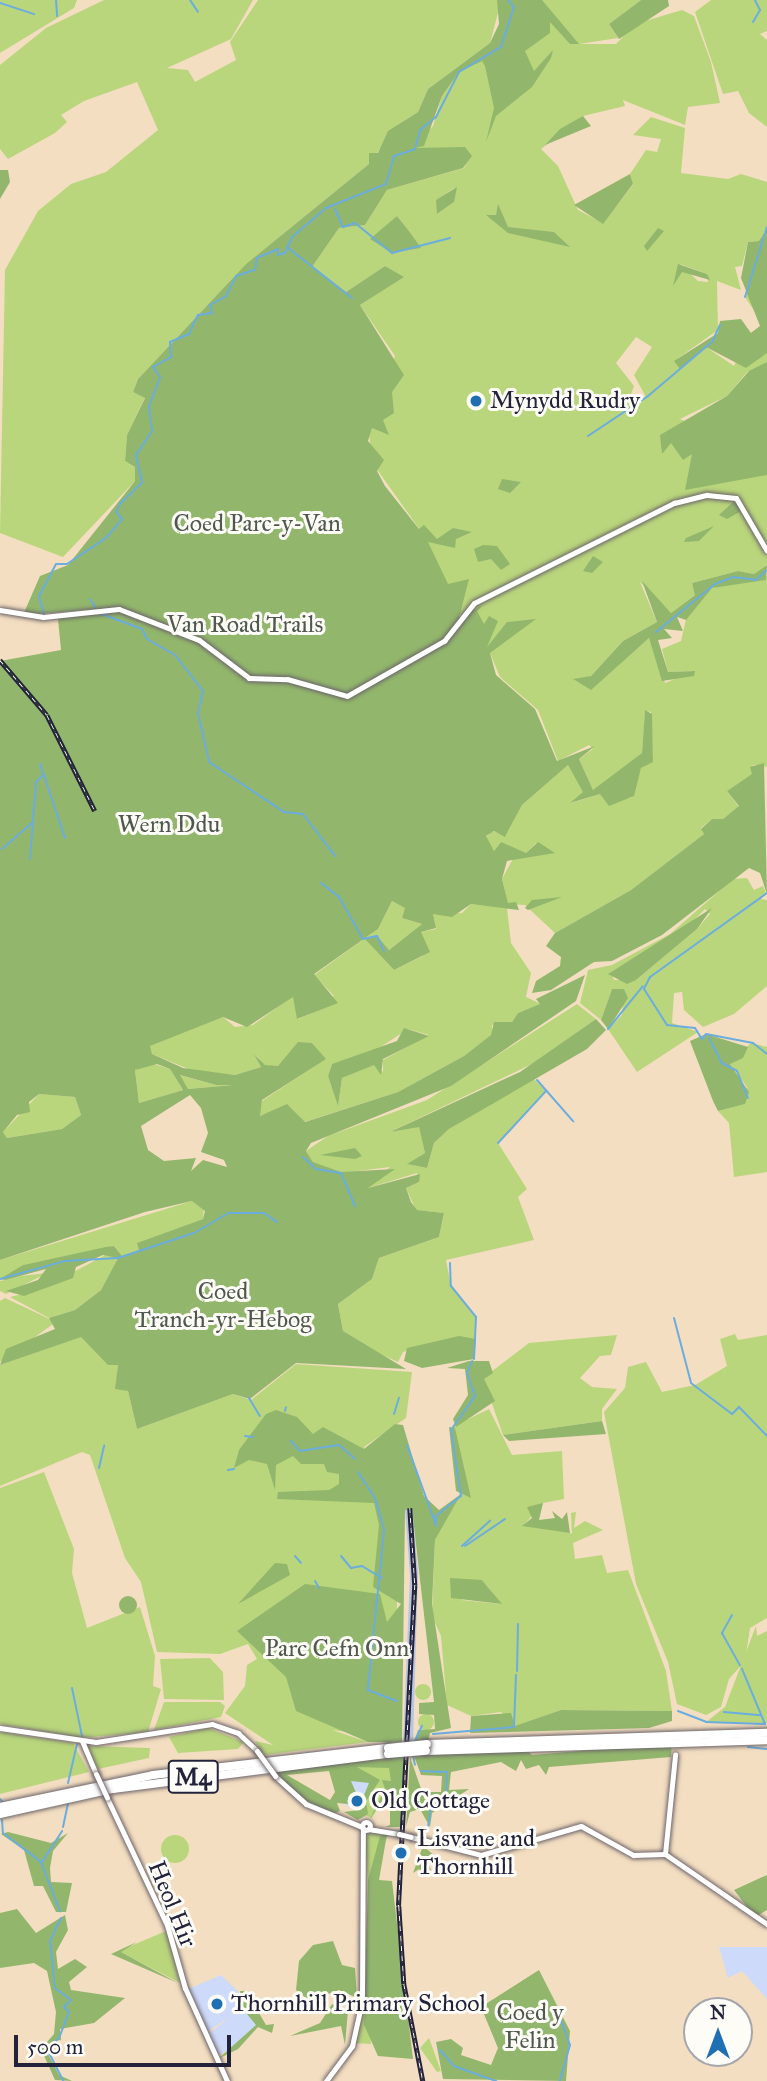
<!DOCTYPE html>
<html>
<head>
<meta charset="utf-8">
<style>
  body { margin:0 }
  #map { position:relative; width:767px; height:2081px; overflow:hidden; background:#f4dec1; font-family:"IM FELL Great Primer",serif }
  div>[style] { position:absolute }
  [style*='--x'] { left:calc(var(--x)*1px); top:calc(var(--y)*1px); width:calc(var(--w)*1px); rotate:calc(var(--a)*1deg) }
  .built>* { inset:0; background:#cedafa }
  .industrial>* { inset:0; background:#b9c4de }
  .green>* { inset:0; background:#b9d67c }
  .round { border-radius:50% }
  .forest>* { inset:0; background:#92b76c }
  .stream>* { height:2px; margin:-1px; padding:0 1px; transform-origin:1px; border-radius:1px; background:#6baddf }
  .roads { filter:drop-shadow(0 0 2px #6c646a) drop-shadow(0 0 2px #6c646a) }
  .secondary>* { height:5px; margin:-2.5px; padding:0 2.5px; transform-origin:2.5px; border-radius:2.5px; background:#fff }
  .secondary>.ring { margin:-2.5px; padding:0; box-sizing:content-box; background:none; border:5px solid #fff; border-radius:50% }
  .highway>* { height:8px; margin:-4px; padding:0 4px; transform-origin:4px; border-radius:4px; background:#fff }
  .rail>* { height:4.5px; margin-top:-2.25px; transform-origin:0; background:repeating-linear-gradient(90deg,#fdfcf7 0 5px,#22223b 0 10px); box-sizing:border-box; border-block:2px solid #22223b }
  .bridges { filter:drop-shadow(0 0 2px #6c646a) drop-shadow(0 0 2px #6c646a) }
  .secondary-bridge>* { height:5px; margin:-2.5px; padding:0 2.5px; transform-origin:2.5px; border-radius:2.5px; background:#fff }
  .highway-bridge>* { height:8px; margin:-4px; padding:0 4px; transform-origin:4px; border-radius:4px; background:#fff }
  .dots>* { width:19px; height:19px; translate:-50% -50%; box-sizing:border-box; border:4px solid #fdfcf7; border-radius:50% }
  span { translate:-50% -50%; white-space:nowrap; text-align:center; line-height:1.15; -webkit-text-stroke:6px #fdfcf7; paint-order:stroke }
  .shield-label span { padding:2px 5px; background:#fdfcf7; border:2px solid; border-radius:5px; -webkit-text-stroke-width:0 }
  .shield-label { font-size:23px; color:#22223b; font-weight:700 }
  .poi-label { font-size:24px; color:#22223b }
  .left { translate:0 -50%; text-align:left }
  .park-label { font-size:24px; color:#4f584e }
  .street-label { font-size:24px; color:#22223b }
  .north { position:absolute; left:683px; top:1997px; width:70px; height:70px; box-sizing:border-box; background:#fdfcf7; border:2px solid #a5a5ac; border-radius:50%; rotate:0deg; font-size:19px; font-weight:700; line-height:28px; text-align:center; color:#22223b }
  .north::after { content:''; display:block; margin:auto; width:24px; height:32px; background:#1f6fb2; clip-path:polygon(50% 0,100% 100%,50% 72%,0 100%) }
  .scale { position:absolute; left:14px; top:2035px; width:217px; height:32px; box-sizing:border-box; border:4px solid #22223b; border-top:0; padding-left:9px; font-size:21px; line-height:24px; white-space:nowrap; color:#22223b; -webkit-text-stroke:5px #fdfcf7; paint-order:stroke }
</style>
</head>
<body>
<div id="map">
  <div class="built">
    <i style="clip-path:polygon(345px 1778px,374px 1782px,360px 1813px,335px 1799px)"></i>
    <i style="clip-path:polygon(719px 1947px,767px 1947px,767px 1999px,742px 1971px,728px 1978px)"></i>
    <i style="clip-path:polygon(221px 1975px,241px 1994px,241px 2007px,230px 2017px,242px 2008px,257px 2025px,239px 2045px,217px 2056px,207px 2034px,214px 2030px,229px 2017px,206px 2033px,188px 1989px)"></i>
  </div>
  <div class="industrial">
    <i style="clip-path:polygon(412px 1508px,418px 1571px,413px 1743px,403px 1744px,410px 1576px,405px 1509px)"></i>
  </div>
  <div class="green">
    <i style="clip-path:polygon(0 0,77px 0,74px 8px,0 53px)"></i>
    <i style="clip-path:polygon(104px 0,253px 0,231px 39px,167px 68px,188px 70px,195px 82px,236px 60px,230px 42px,258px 0,497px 0,500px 5px,490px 43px,428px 89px,418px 112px,399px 124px,369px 164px,246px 264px,138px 379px,133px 392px,145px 397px,127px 435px,125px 461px,135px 467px,135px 481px,63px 557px,0 533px,5px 270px,38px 211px,71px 184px,106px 172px,158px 130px,137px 82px,84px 101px,61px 115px,67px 122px,55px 133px,8px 159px,0 149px,0 65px,46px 28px)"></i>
    <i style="clip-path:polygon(evenodd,508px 0,641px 0,609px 24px,618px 38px,579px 44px,616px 44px,635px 24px,682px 10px,694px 16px,711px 62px,720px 103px,688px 107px,685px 125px,623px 100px,625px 106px,583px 116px,541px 149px,558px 166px,578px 210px,603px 223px,633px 185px,630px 174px,646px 150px,657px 152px,661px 139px,633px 135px,651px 117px,685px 128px,681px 173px,728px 179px,741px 174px,767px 182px,767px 394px,748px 371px,727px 396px,680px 419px,767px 456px,767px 565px,754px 574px,738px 571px,692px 583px,696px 594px,671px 613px,640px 582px,657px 622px,623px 641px,591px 676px,575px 681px,592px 687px,649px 638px,665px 683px,694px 671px,668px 672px,662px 649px,681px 641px,688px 611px,712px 588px,767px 576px,767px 767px,753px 765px,753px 774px,727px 791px,739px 807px,723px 819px,712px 819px,701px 828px,704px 834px,631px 890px,555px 933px,525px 905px,508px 904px,502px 879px,514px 857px,548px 851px,536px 843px,526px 853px,509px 851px,501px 842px,494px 851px,484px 839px,492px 831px,506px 835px,522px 805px,568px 765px,584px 792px,571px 803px,600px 794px,631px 798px,641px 768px,653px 759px,651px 712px,645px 711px,642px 753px,609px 783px,593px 790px,579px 759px,593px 749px,589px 745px,558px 761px,538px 710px,500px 677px,490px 653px,476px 647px,420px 530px,371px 461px,369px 429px,395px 356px,360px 305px,403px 277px,385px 266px,346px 292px,312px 267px,339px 228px,365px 225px,387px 190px,464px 168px,471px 156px,444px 148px,411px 150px,433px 126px,442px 96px,459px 72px,490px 55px,508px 0,454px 188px,454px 202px,437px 214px,437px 200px,454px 188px,508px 0,397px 216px,409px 231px,420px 248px,392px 253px,374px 240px,397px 216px,508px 0,759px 241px,745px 297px,763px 324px,748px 335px,734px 366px,706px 347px,680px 368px,677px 359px,718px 330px,717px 281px,741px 290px,735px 267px,742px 266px,748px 242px,759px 241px,508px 0,680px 264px,707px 274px,708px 282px,698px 281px,680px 264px,508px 0,636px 337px,652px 347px,634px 375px,646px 397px,640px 401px,630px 397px,634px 386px,616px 363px,636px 337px)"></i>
    <i style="clip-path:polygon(711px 0,767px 0,767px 31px,760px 34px,767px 40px,767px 127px,749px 113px,738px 91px,723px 94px,695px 12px)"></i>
    <i style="clip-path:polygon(evenodd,747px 878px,754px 890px,763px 886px,766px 893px,761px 899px,767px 900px,767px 986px,734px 1014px,703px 1027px,684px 1010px,682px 992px,674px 993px,672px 1023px,698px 1032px,637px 1072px,608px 1029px,622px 1015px,624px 989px,612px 989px,601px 1020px,580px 1003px,588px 970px,612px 965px,670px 934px,733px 879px,747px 878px,705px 909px,710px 914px,697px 929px,636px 980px,614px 980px,611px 972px,687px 927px,705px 909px)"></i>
    <i style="clip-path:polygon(evenodd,392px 901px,406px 908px,402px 918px,422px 924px,389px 950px,369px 943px,394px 970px,423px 956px,421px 932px,436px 929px,433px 914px,462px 913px,471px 904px,507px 908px,511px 943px,531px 973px,526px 997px,541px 1004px,518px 1013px,512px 1022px,492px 1025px,492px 1035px,464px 1056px,398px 1092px,304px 1122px,290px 1107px,259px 1116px,262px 1101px,325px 1059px,312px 1043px,278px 1066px,265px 1066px,255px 1054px,261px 1067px,235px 1075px,191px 1070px,152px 1054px,149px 1046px,203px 1022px,223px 1017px,235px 1027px,253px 1025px,293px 996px,298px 1019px,310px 1014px,334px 996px,314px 975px,378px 929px,392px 901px,408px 1029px,429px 1035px,383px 1060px,383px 1072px,374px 1064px,342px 1078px,338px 1105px,328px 1076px,332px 1064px,364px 1058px,408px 1029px)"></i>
    <i style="clip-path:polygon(577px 1004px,596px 1019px,534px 1063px,390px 1132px,419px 1126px,425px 1153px,408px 1164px,427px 1168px,434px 1143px,449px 1129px,533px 1078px,546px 1091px,498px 1143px,527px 1189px,518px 1197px,534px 1240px,446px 1260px,451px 1286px,476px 1317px,476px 1339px,434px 1342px,403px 1352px,398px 1362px,363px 1346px,343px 1331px,338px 1304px,372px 1279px,379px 1258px,439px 1237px,444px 1213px,416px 1210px,406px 1188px,419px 1182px,417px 1173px,368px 1188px,390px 1167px,341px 1173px,313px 1162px,306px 1151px,328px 1136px,427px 1100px)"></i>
    <i style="clip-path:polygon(751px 1043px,767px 1047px,767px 1172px,734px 1177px,729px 1123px,718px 1111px,744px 1104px,747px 1087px,730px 1064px)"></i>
    <i style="clip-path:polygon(151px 1063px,170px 1069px,183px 1090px,139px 1103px,135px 1070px)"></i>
    <i style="clip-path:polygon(179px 1075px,216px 1085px,233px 1085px,188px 1089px)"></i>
    <i style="clip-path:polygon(39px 1094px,75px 1097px,81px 1115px,62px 1129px,7px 1138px,3px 1132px)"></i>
    <i style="clip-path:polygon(192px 1201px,204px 1204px,203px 1219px,138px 1243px,140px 1250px,122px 1256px,114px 1246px,23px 1265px,12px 1277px,47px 1273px,6px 1294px,0 1291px,0 1281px,5px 1280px,10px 1277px,0 1279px,0 1260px)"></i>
    <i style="clip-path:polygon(109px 1253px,118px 1258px,101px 1290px,75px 1310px,49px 1318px,10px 1297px,40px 1290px)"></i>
    <i style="clip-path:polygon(5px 1298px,56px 1322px,0 1362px,0 1301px)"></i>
    <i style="clip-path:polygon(735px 1334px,738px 1340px,767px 1335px,767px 1618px,750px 1628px,745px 1661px,729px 1679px,721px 1707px,706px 1715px,677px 1704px,668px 1662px,636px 1584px,604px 1412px,625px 1388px,628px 1367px,646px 1362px,662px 1392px,695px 1385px,727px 1366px,720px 1339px)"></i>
    <i style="clip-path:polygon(617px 1335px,611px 1355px,600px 1356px,580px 1378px,592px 1387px,617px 1389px,602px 1409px,602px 1421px,503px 1435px,483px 1378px,529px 1343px)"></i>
    <i style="clip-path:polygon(81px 1336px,118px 1365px,116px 1388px,128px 1391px,137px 1429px,233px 1394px,251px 1400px,296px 1364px,412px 1372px,406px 1418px,364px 1447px,381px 1475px,397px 1585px,397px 1788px,391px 1784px,372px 1818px,360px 1813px,374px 1783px,354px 1774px,333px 1785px,332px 1767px,389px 1760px,388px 1743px,378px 1736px,332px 1730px,368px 1742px,264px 1755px,255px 1741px,273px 1745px,225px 1713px,245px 1686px,247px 1665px,257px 1659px,248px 1644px,220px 1654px,157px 1652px,141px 1582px,125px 1558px,90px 1455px,82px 1452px,0 1486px,0 1365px)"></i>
    <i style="clip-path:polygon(evenodd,489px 1409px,512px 1455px,562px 1451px,564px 1499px,543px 1503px,523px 1526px,562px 1527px,572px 1534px,571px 1513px,576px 1512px,574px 1528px,585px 1521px,603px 1530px,573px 1543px,575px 1559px,602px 1555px,607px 1573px,628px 1570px,666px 1671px,672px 1711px,561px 1710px,514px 1727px,501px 1712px,471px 1716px,447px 1705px,441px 1636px,432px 1616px,435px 1540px,461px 1492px,470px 1496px,452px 1427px,489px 1409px,482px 1580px,488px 1587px,501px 1604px,461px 1600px,482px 1580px)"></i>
    <i style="clip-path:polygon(44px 1472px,74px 1549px,72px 1573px,87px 1628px,140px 1607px,155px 1656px,153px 1686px,161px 1689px,148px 1732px,82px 1738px,0 1724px,0 1488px)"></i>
    <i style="clip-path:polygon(756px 1626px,757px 1636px,767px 1631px,767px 1723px,706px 1722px,725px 1707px)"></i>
    <i style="clip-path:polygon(210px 1658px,223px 1672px,224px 1700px,164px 1699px,160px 1659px)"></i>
    <i class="round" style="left:415px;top:1684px;width:16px;height:16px"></i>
    <i style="clip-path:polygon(164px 1702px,220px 1702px,225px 1706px,221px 1717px,154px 1730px)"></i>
    <i class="round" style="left:418px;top:1714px;width:16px;height:16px"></i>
    <i style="clip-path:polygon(208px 1728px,244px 1742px,238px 1749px,178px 1753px,169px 1737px)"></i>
    <i style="clip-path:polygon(0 1732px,73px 1743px,89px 1772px,0 1794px)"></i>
    <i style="clip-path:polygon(87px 1746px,150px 1748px,149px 1758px,98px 1769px)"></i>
    <i style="clip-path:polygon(370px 1831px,388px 1835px,368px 1880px,365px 1840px)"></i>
    <i class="round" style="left:161px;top:1835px;width:28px;height:28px"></i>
    <i style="clip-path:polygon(166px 1931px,170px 1942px,180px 1983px,119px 1951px)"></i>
    <i style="clip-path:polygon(365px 1995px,371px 2044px,354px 2043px,357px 2038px)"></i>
    <i style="clip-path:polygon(429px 2038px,441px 2071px,437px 2072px,420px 2048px)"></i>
  </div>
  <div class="forest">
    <i style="clip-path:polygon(evenodd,497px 0,542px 0,579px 44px,570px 44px,550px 22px,550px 33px,525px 51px,534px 71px,553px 50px,551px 58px,532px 87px,496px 116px,486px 142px,494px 108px,485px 66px,482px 61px,459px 72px,442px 96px,424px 146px,414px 148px,465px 147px,472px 156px,463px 168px,387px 190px,365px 225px,339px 228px,312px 267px,346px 292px,385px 266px,404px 277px,360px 305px,404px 375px,392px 392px,394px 413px,383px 420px,389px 435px,372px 428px,368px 441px,384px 460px,377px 471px,385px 486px,419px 529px,424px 525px,437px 539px,453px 528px,472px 532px,456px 539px,455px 548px,428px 542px,448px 584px,469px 579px,459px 618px,483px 605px,477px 611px,484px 624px,489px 616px,498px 621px,487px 647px,507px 622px,536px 619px,490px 653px,496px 675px,535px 709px,557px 761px,595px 746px,579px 759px,593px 790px,642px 753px,645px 710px,652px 714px,653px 762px,641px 768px,634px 796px,609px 806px,600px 794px,570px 803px,583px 792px,568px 765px,522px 805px,505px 837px,494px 831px,486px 836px,494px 851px,501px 842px,526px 853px,538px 842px,555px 853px,507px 861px,502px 879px,508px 903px,516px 902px,519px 910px,471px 904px,452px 917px,433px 914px,436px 928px,421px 932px,430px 952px,394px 970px,365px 939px,377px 936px,389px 950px,422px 924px,402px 918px,405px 908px,392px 901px,378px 929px,314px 974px,338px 1003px,297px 1019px,293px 997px,247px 1027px,223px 1017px,150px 1046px,152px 1054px,183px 1068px,235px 1075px,261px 1067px,254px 1054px,265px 1065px,278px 1066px,298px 1042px,312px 1043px,326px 1059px,262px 1100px,260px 1116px,287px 1104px,305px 1122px,398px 1092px,464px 1056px,491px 1035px,494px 1022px,512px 1022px,518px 1013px,540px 1004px,536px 999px,585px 975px,576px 1001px,451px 1086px,311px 1143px,306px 1151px,313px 1162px,341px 1172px,395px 1169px,368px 1188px,420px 1174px,419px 1182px,406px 1188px,411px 1202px,417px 1210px,444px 1213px,439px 1237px,379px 1258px,372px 1279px,338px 1304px,343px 1331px,406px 1369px,296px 1363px,250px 1399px,233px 1394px,137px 1429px,128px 1391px,115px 1389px,118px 1365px,108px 1365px,81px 1337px,0 1365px,6px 1349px,55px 1329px,49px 1318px,75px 1310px,101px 1290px,118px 1258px,103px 1255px,76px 1267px,73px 1278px,24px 1296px,6px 1291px,38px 1280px,46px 1269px,5px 1280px,0 1279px,23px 1265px,106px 1247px,114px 1246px,122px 1256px,139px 1250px,137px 1243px,203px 1219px,205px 1211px,192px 1201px,145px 1212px,0 1260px,0 661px,61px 650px,58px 619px,113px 608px,23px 615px,40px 576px,68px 565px,135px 481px,135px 467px,125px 461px,127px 435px,145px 398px,133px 392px,138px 379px,246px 264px,369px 164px,369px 153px,378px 153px,388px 131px,418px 112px,428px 89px,490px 43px,499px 24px,497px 0,157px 1064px,170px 1069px,183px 1090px,139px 1103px,135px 1070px,157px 1064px,497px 0,180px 1075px,216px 1085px,233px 1085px,188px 1089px,180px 1075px,497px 0,39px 1094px,75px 1097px,81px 1115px,62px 1129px,7px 1138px,3px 1132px,17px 1115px,30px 1112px,29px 1102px,39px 1094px,497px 0,190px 1095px,201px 1108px,208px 1133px,201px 1152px,224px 1160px,227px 1167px,203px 1160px,191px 1171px,196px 1158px,164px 1161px,148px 1150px,141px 1126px,190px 1095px)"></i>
    <i style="clip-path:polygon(641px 0,668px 0,669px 6px,619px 39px,609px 24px)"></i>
    <i style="clip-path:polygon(583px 116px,591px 126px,545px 145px,560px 129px)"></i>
    <i style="clip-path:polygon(0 170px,8px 170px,10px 182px,0 199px)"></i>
    <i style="clip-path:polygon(630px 174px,633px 184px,603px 224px,574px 205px)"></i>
    <i style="clip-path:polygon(457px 187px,454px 202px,437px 214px,436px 200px)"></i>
    <i style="clip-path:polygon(498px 204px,508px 227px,554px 232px,570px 247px,508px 233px,486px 215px,496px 215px)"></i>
    <i style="clip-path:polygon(397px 216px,409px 231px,421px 248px,392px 253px,370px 239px)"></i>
    <i style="clip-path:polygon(658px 228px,664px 231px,647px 251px,644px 246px)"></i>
    <i style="clip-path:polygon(767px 229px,767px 353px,746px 368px,706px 347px,680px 369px,674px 361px,718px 333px,720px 321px,741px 319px,751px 333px,760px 326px,741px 278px,748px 242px,759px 241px)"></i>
    <i style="clip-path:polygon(678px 264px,707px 274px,710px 280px,682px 272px,673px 286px)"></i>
    <i style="clip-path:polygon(767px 362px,767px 475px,685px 490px,692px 454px,683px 460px,671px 443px,662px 454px,660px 435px,727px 396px,749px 371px)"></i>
    <i style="clip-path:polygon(502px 479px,521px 482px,510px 493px,498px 489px)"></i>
    <i style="clip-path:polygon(733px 502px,745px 509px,727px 519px,719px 515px)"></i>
    <i style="clip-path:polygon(714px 526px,699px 541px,684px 542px,686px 538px)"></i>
    <i style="clip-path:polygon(483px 545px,497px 546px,510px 564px,501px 570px,491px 559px,478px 562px,474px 549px)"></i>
    <i style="clip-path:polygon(593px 556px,603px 562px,592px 573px,583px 571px)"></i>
    <i style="clip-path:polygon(767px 565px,766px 580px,712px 588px,686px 620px,677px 617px,683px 631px,664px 629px,672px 638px,658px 640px,668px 672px,695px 671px,694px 676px,662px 681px,649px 638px,591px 690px,573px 679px,591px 676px,623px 641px,657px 622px,642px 581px,671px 613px,695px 595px,692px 583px,738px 571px,754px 574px)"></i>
    <i style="clip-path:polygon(764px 763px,767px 894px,760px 873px,749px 868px,662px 935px,612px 961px,594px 962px,551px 990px,532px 993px,536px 981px,560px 966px,561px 957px,546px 946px,555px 933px,631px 890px,704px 834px,701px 829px,712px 819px,723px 819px,739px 806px,727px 791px,752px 774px,750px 767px)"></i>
    <i style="clip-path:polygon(562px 897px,528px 910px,525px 908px,532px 900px)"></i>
    <i style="clip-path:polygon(712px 908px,697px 929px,636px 980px,627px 984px,608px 974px)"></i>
    <i style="clip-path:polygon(612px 989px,624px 989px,628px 998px,608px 1029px,601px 1020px)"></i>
    <i style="clip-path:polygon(596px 1019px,606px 1030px,587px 1049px,449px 1129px,434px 1143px,427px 1168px,407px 1164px,425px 1153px,419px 1127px,390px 1132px,520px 1072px)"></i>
    <i style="clip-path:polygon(404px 1028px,429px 1036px,383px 1059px,381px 1075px,374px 1065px,342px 1078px,338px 1106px,328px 1076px,332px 1064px,397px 1041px)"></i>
    <i style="clip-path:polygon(706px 1034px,748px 1047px,743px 1058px,730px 1064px,749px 1092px,745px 1104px,718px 1111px,713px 1101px,690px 1041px)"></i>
    <i style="clip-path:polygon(355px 1148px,362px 1156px,355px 1159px,320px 1155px)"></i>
    <i style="clip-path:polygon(459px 1336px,476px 1339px,474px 1359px,422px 1368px,404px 1361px,407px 1348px)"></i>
    <i style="clip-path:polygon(469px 1361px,489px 1361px,493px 1373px,484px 1379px,495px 1401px,456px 1427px,453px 1419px,468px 1395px,465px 1369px,447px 1368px)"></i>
    <i style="clip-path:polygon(276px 1410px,297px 1417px,313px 1434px,323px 1427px,364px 1449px,395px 1424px,403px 1425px,424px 1496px,439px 1510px,461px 1494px,435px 1540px,432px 1604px,451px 1728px,430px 1733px,428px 1741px,414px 1742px,418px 1730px,435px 1729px,434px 1715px,419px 1714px,419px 1703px,434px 1702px,412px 1509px,405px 1510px,402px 1742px,368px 1742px,296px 1711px,286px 1677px,237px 1631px,305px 1584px,380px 1594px,387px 1622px,401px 1604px,373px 1587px,379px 1525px,374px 1503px,277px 1499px,278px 1492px,329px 1490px,339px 1484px,339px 1474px,327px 1472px,324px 1464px,301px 1464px,293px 1456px,276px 1465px,275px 1490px,267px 1464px,249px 1460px,234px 1468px,239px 1450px,266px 1414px)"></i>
    <i style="clip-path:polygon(602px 1421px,606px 1434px,509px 1441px,503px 1435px)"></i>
    <i style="clip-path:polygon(449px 1427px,455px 1428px,471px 1498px,456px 1491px)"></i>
    <i style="clip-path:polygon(543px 1503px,539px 1520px,555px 1518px,552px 1511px,562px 1519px,567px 1512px,570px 1533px,522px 1526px,532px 1518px,527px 1507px)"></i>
    <i style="clip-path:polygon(275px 1563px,287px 1564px,290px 1575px,238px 1604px)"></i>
    <i style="clip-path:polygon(450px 1578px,482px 1580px,502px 1604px,451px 1598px)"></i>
    <i class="round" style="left:119px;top:1596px;width:18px;height:18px"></i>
    <i style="clip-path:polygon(561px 1710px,672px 1711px,672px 1721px,649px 1728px,470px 1733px,471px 1716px,511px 1713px,515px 1726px)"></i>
    <i style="clip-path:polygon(672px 1743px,671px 1757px,549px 1767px,546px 1775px,539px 1765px,526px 1769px,521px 1760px,516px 1771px,501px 1762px,451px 1772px,449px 1790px,469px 1789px,432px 1813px,430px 1827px,420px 1809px,410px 1812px,406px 1827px,410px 1757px,425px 1800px,425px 1792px,441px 1792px,442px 1776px,421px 1775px,414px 1756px,526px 1749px,532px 1755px)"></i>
    <i style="clip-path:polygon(evenodd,404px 1756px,401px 1827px,385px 1827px,390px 1825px,390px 1789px,370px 1819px,385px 1789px,382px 1780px,391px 1781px,389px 1768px,357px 1767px,380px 1780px,366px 1801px,368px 1814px,358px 1820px,344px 1812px,358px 1810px,369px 1783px,351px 1781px,357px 1795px,348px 1804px,337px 1803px,340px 1811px,333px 1814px,298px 1798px,275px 1770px,404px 1756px,329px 1771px,335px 1792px,330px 1800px,287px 1775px,329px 1771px)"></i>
    <i style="clip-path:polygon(8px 1832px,51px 1843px,68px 1833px,53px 1851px,50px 1868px,51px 1882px,72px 1883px,66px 1912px,56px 1912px,43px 1886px,34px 1886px,24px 1850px,1px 1834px)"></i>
    <i style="clip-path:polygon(387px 1834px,379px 1880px,392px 1881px,413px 2059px,378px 2056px,364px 2025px,368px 1880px,380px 1836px)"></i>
    <i style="clip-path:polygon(423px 1846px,435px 1856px,426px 1859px,431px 1870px,424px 1877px,419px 1869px,413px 1873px)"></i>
    <i style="clip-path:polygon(767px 1875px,767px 1910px,755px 1917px,734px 1890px)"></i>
    <i style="clip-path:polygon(17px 1909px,36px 1933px,65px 1915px,68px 1930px,56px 1952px,58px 1969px,75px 1959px,87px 1967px,69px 1982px,71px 1990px,125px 1998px,94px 2023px,60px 2029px,61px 2040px,53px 2041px,48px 2054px,59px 2075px,72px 2081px,55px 2080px,41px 2049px,54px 2034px,56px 2012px,47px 1971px,34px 1963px,0 1968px,0 1913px)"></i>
    <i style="clip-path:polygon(333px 1941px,342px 1965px,355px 1968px,357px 1998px,339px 1990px,310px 2001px,296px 1990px,299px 1961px,313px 1945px)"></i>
    <i style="clip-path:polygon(137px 1942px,121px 1952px,178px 1983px,111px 1954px)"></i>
    <i style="clip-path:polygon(539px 1970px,570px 2031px,566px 2081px,443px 2079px,436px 2042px,451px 2039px,463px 2048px,461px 2055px,491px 2065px,498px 2048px,481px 2007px)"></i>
    <i style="clip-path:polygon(240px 1991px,246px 1991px,266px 2025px,274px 2024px,272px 2033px,258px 2027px,238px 2049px,218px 2059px,256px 2025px,242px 2008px)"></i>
    <i style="clip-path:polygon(332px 2004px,348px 2011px,345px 2045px,341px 2026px,290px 2036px,320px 2023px)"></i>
  </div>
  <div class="stream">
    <i style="--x:56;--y:0;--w:16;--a:86"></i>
    <i style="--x:190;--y:0;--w:14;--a:56"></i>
    <i style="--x:0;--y:3;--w:36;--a:18"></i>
    <i style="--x:753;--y:22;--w:14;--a:-60"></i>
    <i style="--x:760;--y:10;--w:11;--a:-117"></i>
    <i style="--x:335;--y:209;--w:20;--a:66"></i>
    <i style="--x:343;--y:227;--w:13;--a:-18"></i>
    <i style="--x:355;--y:223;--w:48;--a:39"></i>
    <i style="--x:392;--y:253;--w:60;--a:-14.5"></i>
    <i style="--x:287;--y:247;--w:83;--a:38.1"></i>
    <i style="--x:745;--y:297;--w:73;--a:-72.6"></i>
    <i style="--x:588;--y:436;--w:72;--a:-33.7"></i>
    <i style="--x:648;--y:396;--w:84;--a:-40.2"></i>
    <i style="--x:712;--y:342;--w:19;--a:-65"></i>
    <i style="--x:90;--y:599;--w:12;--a:59"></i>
    <i style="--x:99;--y:613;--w:46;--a:20.4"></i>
    <i style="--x:142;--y:629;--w:11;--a:63"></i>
    <i style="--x:147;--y:639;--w:32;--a:30"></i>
    <i style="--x:175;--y:655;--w:46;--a:52.1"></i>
    <i style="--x:203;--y:691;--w:23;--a:103"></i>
    <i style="--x:198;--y:713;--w:50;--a:77.3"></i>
    <i style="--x:209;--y:762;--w:90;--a:33.7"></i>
    <i style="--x:284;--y:812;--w:19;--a:6"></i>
    <i style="--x:303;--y:814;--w:53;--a:52.7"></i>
    <i style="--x:44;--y:614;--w:19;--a:-106"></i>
    <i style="--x:39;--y:596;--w:36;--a:-62"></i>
    <i style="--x:56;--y:564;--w:11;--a:0"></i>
    <i style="--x:67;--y:564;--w:47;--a:-33.7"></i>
    <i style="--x:106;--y:538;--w:25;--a:-50"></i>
    <i style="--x:122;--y:519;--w:9;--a:-131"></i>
    <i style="--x:116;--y:512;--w:10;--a:-61"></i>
    <i style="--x:121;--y:503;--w:29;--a:-44"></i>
    <i style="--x:142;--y:483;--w:29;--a:-102"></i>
    <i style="--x:136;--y:455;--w:29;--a:-56"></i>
    <i style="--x:152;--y:431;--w:25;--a:-97"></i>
    <i style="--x:149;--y:406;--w:31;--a:-69"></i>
    <i style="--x:160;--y:377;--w:12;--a:-125"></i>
    <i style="--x:153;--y:367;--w:21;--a:-29"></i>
    <i style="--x:171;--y:357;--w:15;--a:-94"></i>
    <i style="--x:170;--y:342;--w:21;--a:-23"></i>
    <i style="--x:189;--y:334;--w:21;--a:-65"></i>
    <i style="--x:198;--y:315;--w:14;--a:-8"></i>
    <i style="--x:212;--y:313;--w:8;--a:-104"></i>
    <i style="--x:210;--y:305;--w:18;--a:-29"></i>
    <i style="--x:226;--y:296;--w:22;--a:-63"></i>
    <i style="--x:236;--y:276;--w:20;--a:-18"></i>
    <i style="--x:255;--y:270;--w:12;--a:-81"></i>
    <i style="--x:257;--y:258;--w:23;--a:-23"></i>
    <i style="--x:278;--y:249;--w:6;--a:90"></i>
    <i style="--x:278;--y:255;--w:7;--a:-16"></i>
    <i style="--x:285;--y:253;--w:17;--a:-66"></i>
    <i style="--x:292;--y:237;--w:45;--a:-40.5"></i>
    <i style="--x:326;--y:208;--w:65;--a:-21.8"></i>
    <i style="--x:386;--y:184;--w:29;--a:-74"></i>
    <i style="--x:394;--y:156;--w:22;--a:-18"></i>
    <i style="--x:415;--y:149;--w:20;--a:-75"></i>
    <i style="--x:420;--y:130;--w:21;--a:-39"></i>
    <i style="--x:436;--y:117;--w:51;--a:-62.9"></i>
    <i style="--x:459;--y:72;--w:49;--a:-30.8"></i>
    <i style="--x:501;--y:47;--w:42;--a:-72"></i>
    <i style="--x:514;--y:7;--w:9;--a:-131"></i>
    <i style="--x:656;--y:632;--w:76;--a:-39.1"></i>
    <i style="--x:715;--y:584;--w:19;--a:-21"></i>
    <i style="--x:733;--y:577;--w:23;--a:7"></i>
    <i style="--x:756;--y:580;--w:15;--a:-42"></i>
    <i style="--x:40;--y:764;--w:78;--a:71.3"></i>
    <i style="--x:2;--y:849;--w:41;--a:-41.1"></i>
    <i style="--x:30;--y:859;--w:77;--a:-85.5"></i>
    <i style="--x:36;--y:782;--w:11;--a:-45"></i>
    <i style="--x:321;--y:883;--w:23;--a:38"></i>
    <i style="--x:339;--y:897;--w:48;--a:60.3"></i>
    <i style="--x:363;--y:939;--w:14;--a:-12"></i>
    <i style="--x:377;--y:936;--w:17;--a:65"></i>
    <i style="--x:767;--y:893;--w:144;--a:144.3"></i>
    <i style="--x:650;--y:977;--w:13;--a:117"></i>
    <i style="--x:644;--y:989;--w:43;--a:57.4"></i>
    <i style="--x:667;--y:1025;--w:28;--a:6"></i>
    <i style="--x:695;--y:1028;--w:13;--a:58"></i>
    <i style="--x:702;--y:1039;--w:6;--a:-51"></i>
    <i style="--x:706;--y:1034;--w:48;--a:10.8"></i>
    <i style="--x:753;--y:1043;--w:18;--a:38"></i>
    <i style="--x:608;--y:1029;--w:55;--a:-50.9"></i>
    <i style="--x:709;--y:1038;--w:28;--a:63"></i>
    <i style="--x:722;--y:1063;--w:17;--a:28"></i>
    <i style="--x:737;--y:1071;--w:29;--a:68"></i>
    <i style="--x:537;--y:1080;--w:55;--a:48.7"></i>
    <i style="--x:498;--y:1143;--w:71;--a:-47.3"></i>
    <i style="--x:303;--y:1157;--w:18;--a:43"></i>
    <i style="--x:316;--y:1169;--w:25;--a:9"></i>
    <i style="--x:341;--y:1173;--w:36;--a:67"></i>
    <i style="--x:450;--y:1263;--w:23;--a:88"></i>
    <i style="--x:451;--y:1286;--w:40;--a:51"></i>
    <i style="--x:476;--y:1317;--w:42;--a:92.7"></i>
    <i style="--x:0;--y:1279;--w:67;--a:-15.5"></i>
    <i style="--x:65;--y:1261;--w:53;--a:-3.2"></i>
    <i style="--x:118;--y:1258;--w:80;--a:-18.2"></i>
    <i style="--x:194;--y:1233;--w:39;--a:-30"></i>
    <i style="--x:228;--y:1213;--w:36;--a:0"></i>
    <i style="--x:264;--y:1213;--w:16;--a:35"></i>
    <i style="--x:674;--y:1318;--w:67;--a:75.3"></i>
    <i style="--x:691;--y:1383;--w:51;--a:37.1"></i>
    <i style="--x:732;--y:1414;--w:10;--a:-45"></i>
    <i style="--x:739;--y:1407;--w:40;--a:46"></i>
    <i style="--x:249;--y:1398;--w:21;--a:59"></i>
    <i style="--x:285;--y:1411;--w:4;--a:-76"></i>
    <i style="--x:394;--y:1414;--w:17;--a:-73"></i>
    <i style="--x:245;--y:1436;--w:8;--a:7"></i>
    <i style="--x:291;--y:1441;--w:13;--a:48"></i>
    <i style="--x:300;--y:1451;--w:39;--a:-9"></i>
    <i style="--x:339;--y:1445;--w:21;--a:41"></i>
    <i style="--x:407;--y:1445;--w:85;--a:70.1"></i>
    <i style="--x:99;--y:1468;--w:23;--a:-77"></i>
    <i style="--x:228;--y:1470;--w:6;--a:-9"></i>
    <i style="--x:358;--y:1472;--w:31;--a:57"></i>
    <i style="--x:375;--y:1498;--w:33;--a:74"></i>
    <i style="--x:384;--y:1530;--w:161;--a:95.7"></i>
    <i style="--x:368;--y:1690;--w:31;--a:21"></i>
    <i style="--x:436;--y:1526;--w:10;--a:-90"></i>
    <i style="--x:436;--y:1516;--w:32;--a:-39"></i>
    <i style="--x:461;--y:1496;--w:67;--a:-98.6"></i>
    <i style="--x:451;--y:1430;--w:42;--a:-54.8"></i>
    <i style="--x:475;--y:1396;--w:24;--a:-109"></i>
    <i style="--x:467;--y:1373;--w:13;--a:-67"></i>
    <i style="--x:462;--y:1546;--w:38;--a:-42"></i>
    <i style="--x:465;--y:1546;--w:48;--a:-34"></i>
    <i style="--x:295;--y:1556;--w:9;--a:49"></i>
    <i style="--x:341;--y:1556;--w:16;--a:50"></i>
    <i style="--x:351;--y:1568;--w:11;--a:-10"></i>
    <i style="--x:362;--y:1566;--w:23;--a:31"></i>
    <i style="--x:315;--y:1581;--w:8;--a:60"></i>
    <i style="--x:732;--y:1615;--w:21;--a:119"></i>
    <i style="--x:722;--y:1633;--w:37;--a:61"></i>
    <i style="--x:517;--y:1671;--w:47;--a:-88.8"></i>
    <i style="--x:72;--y:1688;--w:49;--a:78.2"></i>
    <i style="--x:678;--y:1711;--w:30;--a:21"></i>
    <i style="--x:706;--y:1722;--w:59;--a:1.9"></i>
    <i style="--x:765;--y:1724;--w:60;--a:-112.7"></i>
    <i style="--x:724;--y:1712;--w:37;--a:5"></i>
    <i style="--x:433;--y:1734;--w:81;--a:-4.9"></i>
    <i style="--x:514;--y:1727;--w:52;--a:-87.8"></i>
    <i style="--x:414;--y:1743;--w:19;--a:-65"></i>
    <i style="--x:748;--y:1747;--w:19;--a:6"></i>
    <i style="--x:413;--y:1755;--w:10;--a:79"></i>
    <i style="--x:421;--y:1771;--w:26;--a:2"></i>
    <i style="--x:447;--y:1772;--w:34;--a:92"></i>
    <i style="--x:446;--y:1806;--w:15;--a:172"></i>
    <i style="--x:431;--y:1808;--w:18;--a:99"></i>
    <i style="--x:68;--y:1783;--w:40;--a:-77"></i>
    <i style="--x:0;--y:1799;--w:3;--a:45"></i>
    <i style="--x:2;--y:1820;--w:13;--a:86"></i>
    <i style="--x:3;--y:1833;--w:48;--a:37.3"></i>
    <i style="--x:41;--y:1862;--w:53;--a:68.8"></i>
    <i style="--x:63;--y:1827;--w:25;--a:-78"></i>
    <i style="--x:42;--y:1862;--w:37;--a:-57"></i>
    <i style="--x:61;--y:1918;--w:25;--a:116"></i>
    <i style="--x:50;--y:1941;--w:47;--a:83.9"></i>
    <i style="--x:55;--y:1988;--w:20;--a:37"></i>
    <i style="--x:71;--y:2000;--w:10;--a:135"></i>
    <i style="--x:64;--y:2007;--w:7;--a:45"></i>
    <i style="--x:69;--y:2012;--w:28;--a:111"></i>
    <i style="--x:59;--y:2038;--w:16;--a:137"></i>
    <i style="--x:47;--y:2049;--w:36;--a:63"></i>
    <i style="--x:559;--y:2015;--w:32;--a:70"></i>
    <i style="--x:570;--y:2045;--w:37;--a:106"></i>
    <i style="--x:440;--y:2050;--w:21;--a:49"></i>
    <i style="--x:454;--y:2066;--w:45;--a:19.7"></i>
  </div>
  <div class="roads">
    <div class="secondary">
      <i style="--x:0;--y:610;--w:44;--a:9.2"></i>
      <i style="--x:43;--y:617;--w:76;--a:-6"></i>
      <i style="--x:119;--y:609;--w:86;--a:21.2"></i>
      <i style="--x:199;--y:640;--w:63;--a:37.2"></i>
      <i style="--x:249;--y:678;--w:38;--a:2"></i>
      <i style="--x:287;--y:679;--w:62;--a:15.8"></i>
      <i style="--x:347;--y:696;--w:112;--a:-29.6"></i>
      <i style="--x:444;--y:641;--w:48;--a:-51.7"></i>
      <i style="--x:474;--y:603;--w:224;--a:-26.6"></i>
      <i style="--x:674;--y:503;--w:34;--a:-14"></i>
      <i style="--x:707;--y:495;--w:29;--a:6"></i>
      <i style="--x:736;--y:498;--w:61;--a:59.7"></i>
      <i style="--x:0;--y:1728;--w:97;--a:8.3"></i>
      <i style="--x:96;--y:1742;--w:117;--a:-8.8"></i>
      <i style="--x:212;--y:1724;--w:28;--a:19"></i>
      <i style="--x:238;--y:1733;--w:26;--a:43"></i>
      <i style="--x:82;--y:1741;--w:36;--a:67"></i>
      <i style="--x:275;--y:1776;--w:42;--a:42.1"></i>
      <i style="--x:306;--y:1804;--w:61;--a:22.3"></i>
      <i style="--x:107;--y:1798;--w:140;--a:64.7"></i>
      <i style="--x:167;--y:1925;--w:66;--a:74.1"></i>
      <i style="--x:185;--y:1988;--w:102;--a:65.7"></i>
      <i class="ring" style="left:362px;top:1822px;width:3px;height:3px"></i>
      <i style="--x:368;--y:1829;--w:31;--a:9"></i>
      <i style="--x:411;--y:1837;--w:72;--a:14.4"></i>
      <i style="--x:481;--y:1855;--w:104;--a:-16.2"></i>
      <i style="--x:581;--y:1826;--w:60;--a:29.1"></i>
      <i style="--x:633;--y:1855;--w:32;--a:-2"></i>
      <i style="--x:665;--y:1854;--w:124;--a:34.5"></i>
      <i style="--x:665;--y:1854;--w:100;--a:-84.2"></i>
      <i style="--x:326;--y:2081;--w:44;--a:-53.4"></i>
      <i style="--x:352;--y:2046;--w:46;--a:-77.5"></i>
      <i style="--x:362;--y:2001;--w:172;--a:-89.7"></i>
    </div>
    <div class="highway">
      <i style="--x:427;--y:1744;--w:340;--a:-1.9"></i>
      <i style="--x:426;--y:1751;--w:341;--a:-1.8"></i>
      <i style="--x:0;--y:1807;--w:156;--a:-11.8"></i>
      <i style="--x:153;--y:1775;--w:237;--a:-6.6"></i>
      <i style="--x:0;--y:1814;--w:116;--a:-12.5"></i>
      <i style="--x:113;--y:1789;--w:277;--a:-7.3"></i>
    </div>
  </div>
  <div class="rail">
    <i style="--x:0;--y:660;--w:72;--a:49.5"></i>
    <i style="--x:47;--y:715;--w:107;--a:63.4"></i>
    <i style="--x:410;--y:1508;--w:77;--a:86.3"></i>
    <i style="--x:415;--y:1585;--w:321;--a:92.9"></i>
    <i style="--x:399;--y:1906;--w:78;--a:86.3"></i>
    <i style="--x:404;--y:1984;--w:99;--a:78.9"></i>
  </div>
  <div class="bridges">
    <div class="secondary-bridge">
      <i style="--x:257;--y:1751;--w:31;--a:54"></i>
      <i style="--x:96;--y:1774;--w:26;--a:65"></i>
      <i style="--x:399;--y:1834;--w:12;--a:14"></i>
    </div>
    <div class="highway-bridge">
      <i style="--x:388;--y:1748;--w:39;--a:-6"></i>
      <i style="--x:388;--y:1754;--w:38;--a:-5"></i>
    </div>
  </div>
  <div class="dots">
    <i style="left:476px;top:401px;background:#1f6fb2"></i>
    <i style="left:357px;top:1801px;background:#1f6fb2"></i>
    <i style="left:401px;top:1853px;background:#1f6fb2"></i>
    <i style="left:217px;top:2004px;background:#1f6fb2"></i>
  </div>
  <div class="shield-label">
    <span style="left:193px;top:1777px">M4</span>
  </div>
  <div class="poi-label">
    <span class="left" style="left:490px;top:401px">Mynydd Rudry</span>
    <span class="left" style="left:371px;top:1801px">Old Cottage</span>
    <span class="left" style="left:417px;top:1853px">Lisvane and<br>Thornhill</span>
    <span class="left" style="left:231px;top:2004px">Thornhill Primary School</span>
  </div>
  <div class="park-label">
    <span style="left:257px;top:524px">Coed Parc-y-Van</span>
    <span style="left:245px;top:625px">Van Road Trails</span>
    <span style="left:169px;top:825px">Wern Ddu</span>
    <span style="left:223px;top:1306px">Coed<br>Tranch-yr-Hebog</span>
    <span style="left:337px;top:1649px">Parc Cefn Onn</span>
    <span style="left:530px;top:2027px">Coed y<br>Felin</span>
  </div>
  <div class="street-label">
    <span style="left:172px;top:1904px;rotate:68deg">Heol Hir</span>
  </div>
  <div class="north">N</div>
  <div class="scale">500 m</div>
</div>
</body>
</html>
